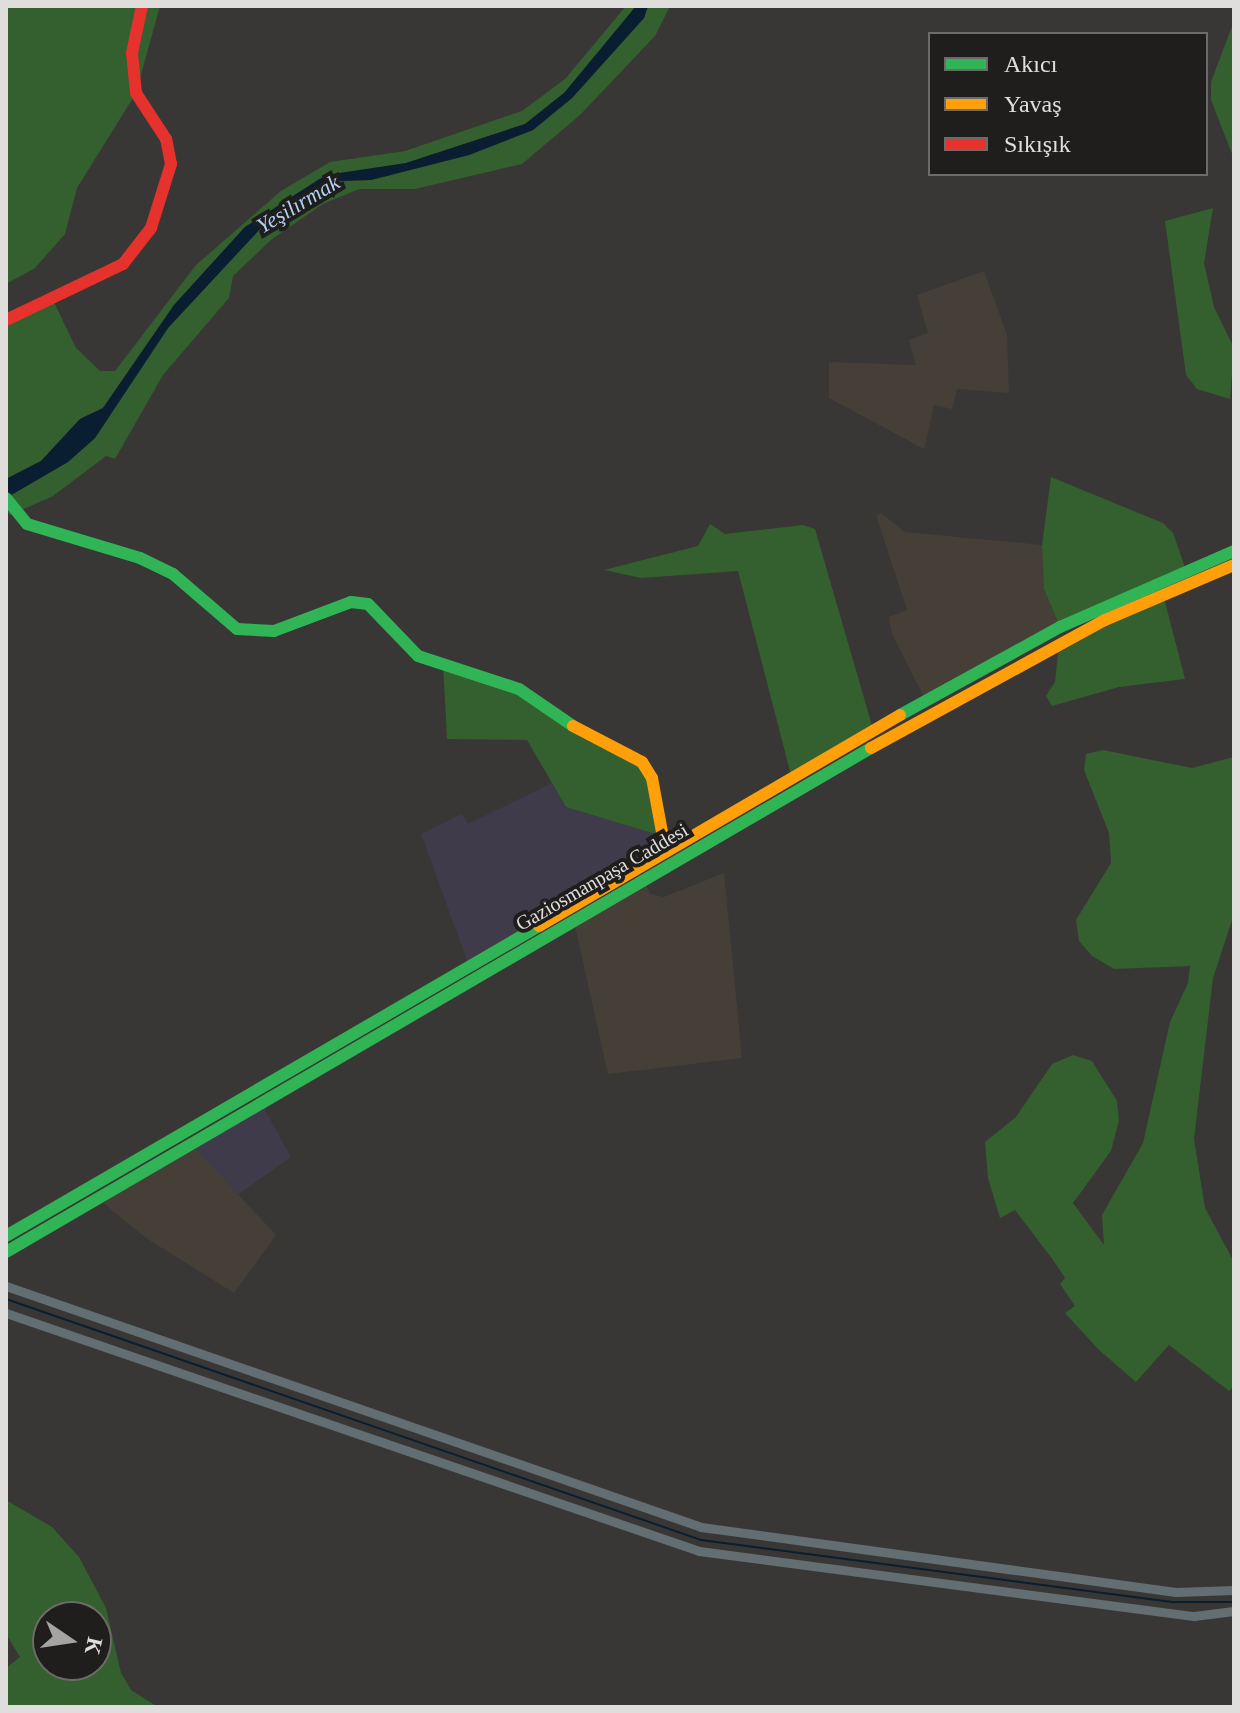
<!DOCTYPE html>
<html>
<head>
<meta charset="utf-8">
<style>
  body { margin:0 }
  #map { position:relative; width:1240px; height:1713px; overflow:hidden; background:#383735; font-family:"Times New Roman",serif }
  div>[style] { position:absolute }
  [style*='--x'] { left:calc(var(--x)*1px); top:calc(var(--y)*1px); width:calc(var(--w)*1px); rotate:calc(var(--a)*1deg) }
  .commercial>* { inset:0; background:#403b4a }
  .built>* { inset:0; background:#453f38 }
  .green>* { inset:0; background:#345f2e }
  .water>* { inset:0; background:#0a1e31 }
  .stream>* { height:2px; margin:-1px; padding:0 1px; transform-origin:1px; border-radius:1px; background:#0a1e31 }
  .street>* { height:9px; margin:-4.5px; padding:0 4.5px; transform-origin:4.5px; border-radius:4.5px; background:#626e72 }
  .fast>* { height:12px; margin:-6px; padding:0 6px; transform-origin:6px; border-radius:6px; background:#30b455 }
  .slow>* { height:12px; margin:-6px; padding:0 6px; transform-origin:6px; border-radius:6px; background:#ff9f0a }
  .jam>* { height:12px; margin:-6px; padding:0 6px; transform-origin:6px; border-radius:6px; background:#e5322d }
  span { translate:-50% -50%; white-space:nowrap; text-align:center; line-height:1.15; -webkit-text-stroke:8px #201e1d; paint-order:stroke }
  .street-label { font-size:20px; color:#e0dedc }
  .water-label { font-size:22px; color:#afd2f6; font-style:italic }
  .frame { position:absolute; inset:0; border:8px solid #e0dedc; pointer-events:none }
  .legend { position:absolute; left:928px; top:32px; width:280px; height:144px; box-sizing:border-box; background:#201e1d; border:2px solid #6d6b69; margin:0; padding:10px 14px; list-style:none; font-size:24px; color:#e0dedc }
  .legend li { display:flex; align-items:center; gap:16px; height:40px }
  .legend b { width:40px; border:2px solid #6d6b69 }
  .north { position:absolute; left:32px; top:1601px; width:80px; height:80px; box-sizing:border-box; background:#201e1d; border:2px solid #6d6b69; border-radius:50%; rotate:103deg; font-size:22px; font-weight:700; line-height:32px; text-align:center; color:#e0dedc }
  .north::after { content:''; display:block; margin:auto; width:28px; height:36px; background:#a5a4a2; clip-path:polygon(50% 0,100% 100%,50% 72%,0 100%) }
</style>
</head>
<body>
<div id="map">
  <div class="commercial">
    <i style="clip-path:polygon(552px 783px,566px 807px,662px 836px,665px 848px,468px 963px,421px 834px,462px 814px,468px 824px)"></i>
    <i style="clip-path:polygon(261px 1103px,291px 1157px,236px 1196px,191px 1144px)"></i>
  </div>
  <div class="built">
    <i style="clip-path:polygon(984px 271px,1007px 335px,1009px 393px,957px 389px,952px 409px,934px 405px,924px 449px,829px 398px,829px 362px,916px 365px,909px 340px,928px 333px,917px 295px)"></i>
    <i style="clip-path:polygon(881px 513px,905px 532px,1042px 545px,1044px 589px,1060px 627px,925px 699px,892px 634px,889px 617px,907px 610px,876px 515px)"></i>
    <i style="clip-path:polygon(724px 873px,742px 1058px,608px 1074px,573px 917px,643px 876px,650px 894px,664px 897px)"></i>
    <i style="clip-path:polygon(191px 1144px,276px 1235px,234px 1293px,146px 1238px,97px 1198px)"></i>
  </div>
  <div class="green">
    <i style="clip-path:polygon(6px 6px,160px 6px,136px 93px,77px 188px,65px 234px,35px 268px,6px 284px)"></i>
    <i style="clip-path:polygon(626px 6px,636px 6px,629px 20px,564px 93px,525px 124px,406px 163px,319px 179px,245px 227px,174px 305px,103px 408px,80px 419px,41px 461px,6px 479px,6px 320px,53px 300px,76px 348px,100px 371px,115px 371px,196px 265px,281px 191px,330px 162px,405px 151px,522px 111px,565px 79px)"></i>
    <i style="clip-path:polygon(648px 6px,670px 6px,655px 36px,580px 115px,522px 164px,415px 189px,359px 189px,323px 204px,272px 239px,233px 276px,229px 298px,163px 375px,115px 459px,106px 456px,53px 496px,10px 515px,6px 511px,6px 498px,68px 462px,95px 438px,168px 328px,262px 226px,338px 181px,371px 180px,469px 155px,533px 130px,572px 98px,644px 18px)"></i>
    <i style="clip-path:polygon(1234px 21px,1234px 159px,1211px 100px,1211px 82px)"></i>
    <i style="clip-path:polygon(1213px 208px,1204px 263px,1214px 307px,1234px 348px,1230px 399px,1197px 389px,1186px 375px,1165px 221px)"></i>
    <i style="clip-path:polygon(1051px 477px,1163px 523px,1173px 533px,1186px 570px,1060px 627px,1044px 589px,1042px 545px)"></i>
    <i style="clip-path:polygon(710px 524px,725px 534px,803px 525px,815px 529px,873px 729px,791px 775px,738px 571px,641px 578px,604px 570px,698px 546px)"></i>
    <i style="clip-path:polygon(1163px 594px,1185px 679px,1119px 687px,1052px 706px,1046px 696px,1055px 682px,1058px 653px)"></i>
    <i style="clip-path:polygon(443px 664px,488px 675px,642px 762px,662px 836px,566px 807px,527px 740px,447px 739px)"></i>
    <i style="clip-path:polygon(1103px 750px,1192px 768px,1234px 757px,1234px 914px,1213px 978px,1194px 1139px,1205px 1208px,1234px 1262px,1234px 1386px,1229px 1391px,1169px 1345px,1136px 1382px,1099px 1350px,1065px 1313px,1075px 1306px,1060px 1284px,1065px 1278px,1053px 1260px,1015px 1210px,1000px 1218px,988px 1178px,985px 1142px,1016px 1117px,1052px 1064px,1073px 1055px,1092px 1061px,1117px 1101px,1119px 1120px,1111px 1151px,1073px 1203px,1104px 1245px,1102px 1215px,1143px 1143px,1170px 1022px,1188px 983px,1190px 966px,1114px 969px,1092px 956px,1079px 941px,1076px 920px,1111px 863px,1109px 833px,1084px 770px,1086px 754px)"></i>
    <i style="clip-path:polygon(evenodd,6px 1500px,52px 1527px,79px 1557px,106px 1608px,121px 1673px,131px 1690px,158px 1707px,6px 1707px,6px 1668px,20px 1657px,6px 1634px,6px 1500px,48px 1617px,96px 1617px,96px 1665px,48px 1665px,48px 1617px)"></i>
  </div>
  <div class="water">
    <i style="clip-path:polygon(636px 6px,648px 6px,644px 18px,572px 98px,533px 130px,469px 155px,371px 180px,338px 181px,262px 227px,168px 328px,95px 438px,68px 462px,6px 498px,6px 479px,41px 461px,80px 419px,103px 408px,174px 305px,245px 227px,326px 175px,406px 163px,525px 124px,564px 93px)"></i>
  </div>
  <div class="stream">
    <i style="--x:6;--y:1299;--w:736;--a:19.12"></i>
    <i style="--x:701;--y:1540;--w:477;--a:7.5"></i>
    <i style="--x:1174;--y:1602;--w:60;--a:0"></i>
  </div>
  <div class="street">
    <i style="--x:6;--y:1286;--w:736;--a:19.12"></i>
    <i style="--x:701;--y:1527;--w:479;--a:7.8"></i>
    <i style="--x:1176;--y:1592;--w:58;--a:-2"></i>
    <i style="--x:6;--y:1313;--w:733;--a:18.95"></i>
    <i style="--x:699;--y:1551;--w:499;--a:7.5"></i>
    <i style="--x:1194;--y:1616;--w:40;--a:-7.1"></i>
  </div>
  <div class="fast">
    <i style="--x:6;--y:498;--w:33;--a:51"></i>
    <i style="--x:27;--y:524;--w:118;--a:16.7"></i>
    <i style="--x:140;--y:558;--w:37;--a:26"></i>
    <i style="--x:173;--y:574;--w:84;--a:40.7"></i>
    <i style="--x:237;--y:629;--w:37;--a:3"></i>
    <i style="--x:274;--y:631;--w:82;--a:-20.6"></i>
    <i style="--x:351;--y:602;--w:17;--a:7"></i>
    <i style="--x:368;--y:604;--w:72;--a:46.1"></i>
    <i style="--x:418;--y:656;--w:106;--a:18.1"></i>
    <i style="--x:519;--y:689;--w:65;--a:34.4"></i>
    <i style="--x:900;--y:715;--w:183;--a:-28.8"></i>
    <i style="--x:1060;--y:627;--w:190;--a:-23.6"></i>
    <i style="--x:6;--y:1236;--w:617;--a:-30.18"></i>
    <i style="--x:6;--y:1252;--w:1001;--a:-30.23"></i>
  </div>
  <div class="slow">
    <i style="--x:573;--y:726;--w:78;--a:27.6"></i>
    <i style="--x:642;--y:762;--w:19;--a:58"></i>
    <i style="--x:652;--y:778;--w:71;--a:79.5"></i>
    <i style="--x:871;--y:748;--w:267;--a:-28.7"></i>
    <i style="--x:1105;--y:620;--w:140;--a:-23.1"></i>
    <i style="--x:539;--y:926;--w:418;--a:-30.3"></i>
  </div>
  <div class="jam">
    <i style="--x:6;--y:320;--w:130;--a:-25.6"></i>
    <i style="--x:123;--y:264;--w:46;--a:-52.1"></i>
    <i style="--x:151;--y:228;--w:67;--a:-72.6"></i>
    <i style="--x:171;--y:164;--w:25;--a:-101"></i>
    <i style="--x:166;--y:139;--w:55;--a:-123.1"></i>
    <i style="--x:136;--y:93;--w:40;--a:-95.7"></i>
    <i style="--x:132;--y:53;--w:48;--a:-78"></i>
  </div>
  <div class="street-label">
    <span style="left:602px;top:877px;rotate:-30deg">Gaziosmanpaşa Caddesi</span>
  </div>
  <div class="water-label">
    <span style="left:298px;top:204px;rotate:-31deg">Yeşilırmak</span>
  </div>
  <div class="frame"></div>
  <ul class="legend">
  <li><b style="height:10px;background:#30b455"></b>Akıcı</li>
  <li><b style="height:10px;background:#ff9f0a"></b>Yavaş</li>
  <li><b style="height:10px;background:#e5322d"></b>Sıkışık</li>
  </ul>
  <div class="north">K</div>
</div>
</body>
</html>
